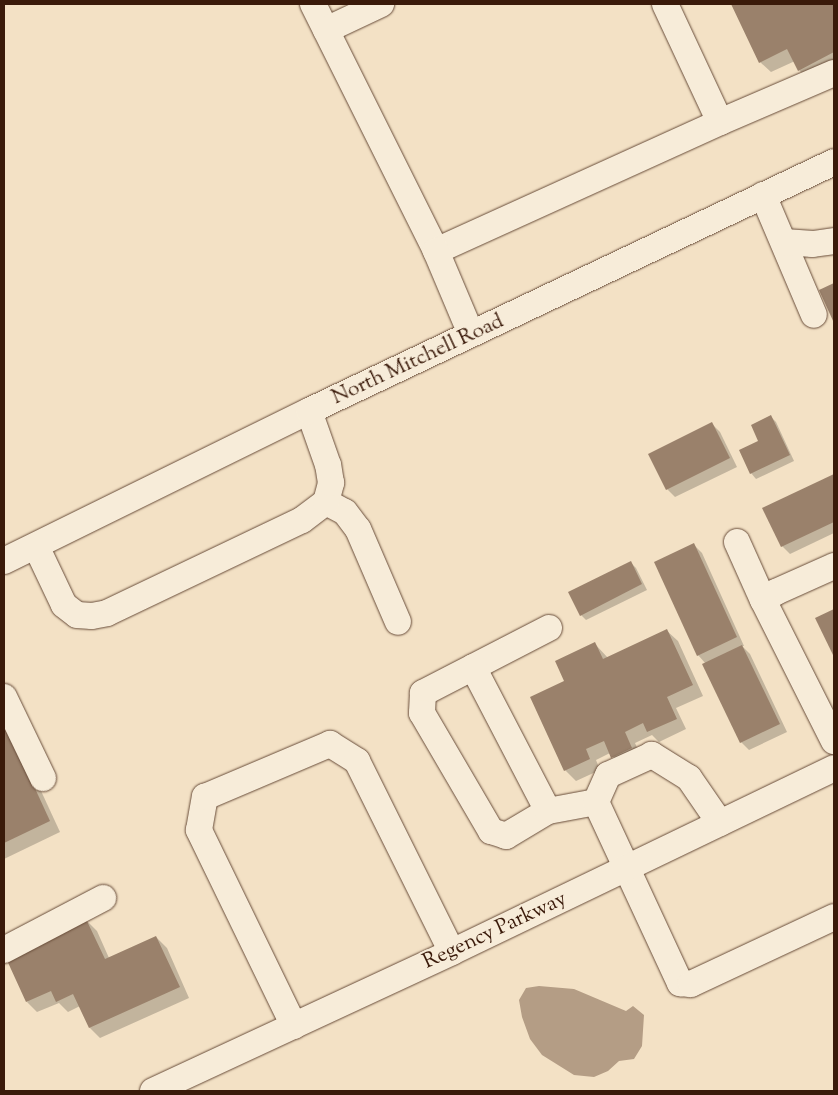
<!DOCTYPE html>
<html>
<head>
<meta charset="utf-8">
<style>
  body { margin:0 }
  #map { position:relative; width:838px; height:1095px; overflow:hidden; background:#f3e1c5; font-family:"Sorts Mill Goudy",serif }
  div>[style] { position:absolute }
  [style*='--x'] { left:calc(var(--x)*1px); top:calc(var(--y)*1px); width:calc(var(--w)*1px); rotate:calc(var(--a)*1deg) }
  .water>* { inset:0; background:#b49d85 }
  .shadow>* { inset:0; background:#0003 }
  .building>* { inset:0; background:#9a816b }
  .roads { filter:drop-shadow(0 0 1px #684c39) drop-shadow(0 0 1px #684c39) }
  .minor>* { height:26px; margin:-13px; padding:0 13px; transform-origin:13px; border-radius:13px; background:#f7ecd9 }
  span { translate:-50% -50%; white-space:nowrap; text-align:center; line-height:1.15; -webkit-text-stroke:4px #f7ecd9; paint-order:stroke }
  .street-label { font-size:21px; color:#3a1a0a }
  .frame { position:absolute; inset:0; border:5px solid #3a1a0a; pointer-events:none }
</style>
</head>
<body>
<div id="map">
  <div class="water">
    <i style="clip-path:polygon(539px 986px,574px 989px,626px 1011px,633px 1006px,644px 1015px,642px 1046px,634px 1059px,619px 1061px,608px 1071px,594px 1077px,574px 1075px,542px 1055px,530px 1039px,522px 1017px,519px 1000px,526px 988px)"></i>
  </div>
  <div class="shadow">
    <i style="clip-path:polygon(732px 4px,834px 4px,834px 68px,810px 81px,799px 70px,795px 61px,771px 72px,760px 62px)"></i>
    <i style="clip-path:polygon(771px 417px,776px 422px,794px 461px,756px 479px,751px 473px,760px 441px)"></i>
    <i style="clip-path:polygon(712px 424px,720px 432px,737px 467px,675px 497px,667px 489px,650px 455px)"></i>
    <i style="clip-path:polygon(834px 475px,834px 533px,790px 554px,782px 546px,764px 508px)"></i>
    <i style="clip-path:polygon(694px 545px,702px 553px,744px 646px,742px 646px,750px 654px,787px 732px,749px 750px,741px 742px,706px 664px,698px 655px)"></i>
    <i style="clip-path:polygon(631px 563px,636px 568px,647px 590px,586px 620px,581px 615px)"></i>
    <i style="clip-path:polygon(667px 631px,678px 641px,703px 696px,676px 708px,686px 729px,659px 742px,652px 735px,635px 743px,642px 759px,623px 768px,610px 753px,596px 760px,600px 770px,576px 781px,565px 770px,566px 682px,595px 644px,608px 658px)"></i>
    <i style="clip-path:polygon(4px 719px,11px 726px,60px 832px,4px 859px)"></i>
    <i style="clip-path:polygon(86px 920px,97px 931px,109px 958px,156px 937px,167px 948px,189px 998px,100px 1038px,90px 1028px,80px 1006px,68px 1012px,59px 1003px,37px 1012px,27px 1002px)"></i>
  </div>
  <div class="building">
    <i style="clip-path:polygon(731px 4px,834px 4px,834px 52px,798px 71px,787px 49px,759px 63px)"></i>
    <i style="clip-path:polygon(834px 283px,834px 323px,819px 290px)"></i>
    <i style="clip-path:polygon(771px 415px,790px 455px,750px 474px,739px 450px,758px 441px,751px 425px)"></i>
    <i style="clip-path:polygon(712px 422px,730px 458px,666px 490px,648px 454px)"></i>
    <i style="clip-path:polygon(834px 474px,834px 522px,781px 547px,762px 508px)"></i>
    <i style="clip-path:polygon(694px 543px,737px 637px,697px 656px,654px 562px)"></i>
    <i style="clip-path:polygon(631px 561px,642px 584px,580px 616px,568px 592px)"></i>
    <i style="clip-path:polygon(834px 609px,834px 657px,815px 618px)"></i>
    <i style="clip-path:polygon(667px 629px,693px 685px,667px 697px,677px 719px,647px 732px,643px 723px,625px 732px,632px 748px,611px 758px,604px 741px,586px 749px,590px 759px,564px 771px,530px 697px,564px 681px,555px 661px,595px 642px,603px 659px)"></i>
    <i style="clip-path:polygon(742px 645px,780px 724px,740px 743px,702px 664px)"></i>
    <i style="clip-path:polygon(4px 721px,50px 821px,4px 843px)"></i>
    <i style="clip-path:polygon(86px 919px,105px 959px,156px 936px,180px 987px,89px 1028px,73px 994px,56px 1002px,51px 991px,26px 1002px,5px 956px)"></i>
  </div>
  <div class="roads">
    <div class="minor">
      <i style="--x:313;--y:4;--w:276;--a:63.5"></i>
      <i style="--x:436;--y:251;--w:312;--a:-24.4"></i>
      <i style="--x:720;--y:122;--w:130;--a:-115"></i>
      <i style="--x:326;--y:30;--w:61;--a:-25.3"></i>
      <i style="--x:720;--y:122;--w:124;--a:-23.3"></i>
      <i style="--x:763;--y:195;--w:130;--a:67"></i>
      <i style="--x:784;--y:242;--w:29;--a:4"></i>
      <i style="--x:813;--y:244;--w:21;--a:-8"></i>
      <i style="--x:436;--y:251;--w:90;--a:67.1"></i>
      <i style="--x:326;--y:502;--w:21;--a:28"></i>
      <i style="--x:345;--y:512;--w:21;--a:53"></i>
      <i style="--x:358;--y:529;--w:101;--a:66.7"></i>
      <i style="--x:737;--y:542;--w:64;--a:65.9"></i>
      <i style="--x:36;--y:546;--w:65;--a:64.6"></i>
      <i style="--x:64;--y:605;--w:16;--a:38"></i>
      <i style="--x:77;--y:615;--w:15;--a:4"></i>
      <i style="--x:92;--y:616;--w:15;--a:-11"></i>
      <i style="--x:107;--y:613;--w:216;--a:-25.5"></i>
      <i style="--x:302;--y:520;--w:30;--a:-37"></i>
      <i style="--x:326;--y:502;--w:20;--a:-75"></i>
      <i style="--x:331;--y:483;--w:18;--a:-99"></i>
      <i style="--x:328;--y:465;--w:57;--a:-109.4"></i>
      <i style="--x:4;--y:561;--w:340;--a:-26.2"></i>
      <i style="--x:309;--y:411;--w:581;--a:-25.37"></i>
      <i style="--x:834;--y:566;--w:64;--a:155.9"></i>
      <i style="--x:776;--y:592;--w:15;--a:148"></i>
      <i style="--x:763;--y:600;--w:158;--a:63.3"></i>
      <i style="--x:549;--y:628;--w:142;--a:152.7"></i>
      <i style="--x:423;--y:693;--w:20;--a:93"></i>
      <i style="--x:422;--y:713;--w:137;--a:59.7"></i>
      <i style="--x:491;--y:831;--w:16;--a:18"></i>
      <i style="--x:506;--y:836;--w:49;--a:-30.8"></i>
      <i style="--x:548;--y:811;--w:49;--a:-10.6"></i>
      <i style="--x:473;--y:667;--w:162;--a:62.5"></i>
      <i style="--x:4;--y:697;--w:90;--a:64.3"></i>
      <i style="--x:720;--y:823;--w:55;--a:-124.6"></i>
      <i style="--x:689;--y:778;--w:44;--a:-148.1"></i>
      <i style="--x:652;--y:755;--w:48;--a:155.6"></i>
      <i style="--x:608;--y:775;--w:30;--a:114"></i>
      <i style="--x:596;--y:802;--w:200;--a:65.1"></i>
      <i style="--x:680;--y:983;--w:11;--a:5"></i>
      <i style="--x:691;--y:984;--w:158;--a:-25.1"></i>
      <i style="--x:4;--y:950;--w:112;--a:-27.7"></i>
      <i style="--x:294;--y:1026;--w:218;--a:-115.9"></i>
      <i style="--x:199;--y:830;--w:34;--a:-80"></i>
      <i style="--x:205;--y:797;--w:136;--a:-23"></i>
      <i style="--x:330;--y:744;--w:32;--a:32"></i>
      <i style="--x:357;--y:761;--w:213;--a:63.6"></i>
      <i style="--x:153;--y:1091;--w:330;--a:-24.9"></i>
      <i style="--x:452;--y:952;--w:424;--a:-25.7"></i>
    </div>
  </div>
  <div class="street-label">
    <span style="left:418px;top:360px;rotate:-25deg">North Mitchell Road</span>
    <span style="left:495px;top:931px;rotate:-25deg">Regency Parkway</span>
  </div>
  <div class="frame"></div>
</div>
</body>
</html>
